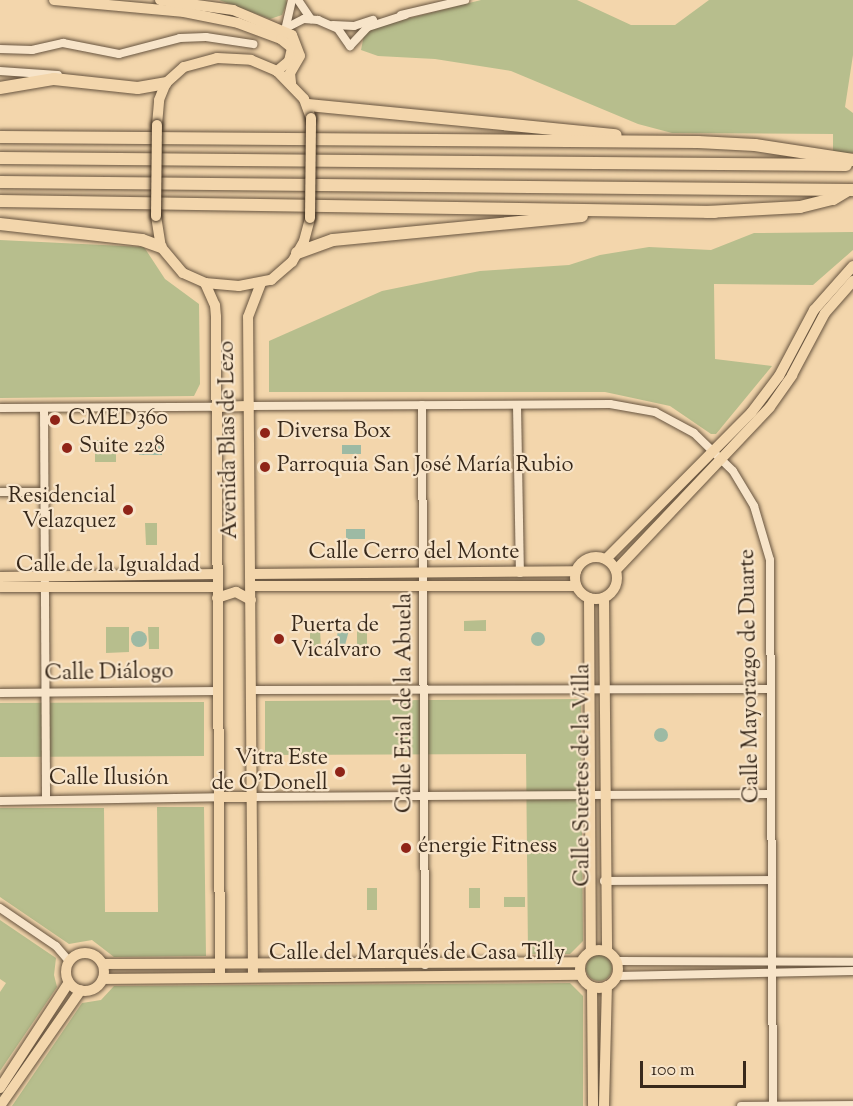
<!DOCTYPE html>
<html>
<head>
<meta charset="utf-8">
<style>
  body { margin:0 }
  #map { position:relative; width:853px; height:1106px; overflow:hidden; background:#f3d6ac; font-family:"Sorts Mill Goudy",serif }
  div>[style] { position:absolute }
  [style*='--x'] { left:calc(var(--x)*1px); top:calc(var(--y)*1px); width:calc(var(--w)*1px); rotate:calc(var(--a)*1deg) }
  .green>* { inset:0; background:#b7be8d }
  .round { border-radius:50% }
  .water>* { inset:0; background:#9dbaa4 }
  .roads { filter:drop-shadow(0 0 2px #67543f) drop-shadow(0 0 2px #67543f) }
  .minor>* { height:8px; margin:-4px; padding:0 4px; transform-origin:4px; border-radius:4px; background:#f7e4c9 }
  .major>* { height:10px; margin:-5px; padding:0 5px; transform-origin:5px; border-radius:5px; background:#f3d6ac }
  .major>.ring { margin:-5px; padding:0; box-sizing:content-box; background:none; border:10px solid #f3d6ac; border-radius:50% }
  .highway>* { height:12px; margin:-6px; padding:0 6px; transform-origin:6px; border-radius:6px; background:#f3d6ac }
  .bridges { filter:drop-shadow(0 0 2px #38291b) drop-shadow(0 0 2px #38291b) }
  .major-bridge>* { height:10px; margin:-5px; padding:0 5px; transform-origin:5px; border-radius:5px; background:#f3d6ac }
  .dots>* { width:16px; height:16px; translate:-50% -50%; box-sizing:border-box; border:3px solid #f7e4c9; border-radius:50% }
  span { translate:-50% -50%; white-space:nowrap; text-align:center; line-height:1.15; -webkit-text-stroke:4.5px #f7e4c9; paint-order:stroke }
  .poi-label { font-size:22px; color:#38291b }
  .left { translate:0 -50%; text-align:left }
  .right { translate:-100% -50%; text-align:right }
  .street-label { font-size:22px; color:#38291b }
  .scale { position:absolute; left:640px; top:1061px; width:106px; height:27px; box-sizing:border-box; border:3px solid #38291b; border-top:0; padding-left:8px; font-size:18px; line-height:21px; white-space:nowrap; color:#38291b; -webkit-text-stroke:4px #f7e4c9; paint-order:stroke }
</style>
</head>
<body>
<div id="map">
  <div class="green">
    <i style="clip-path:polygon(219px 0,286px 0,287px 3px,282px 15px,270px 19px)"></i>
    <i style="clip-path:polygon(481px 0,577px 0,631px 25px,675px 25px,709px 0,853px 0,853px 55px,845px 107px,853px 113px,853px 153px,833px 153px,833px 134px,672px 133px,638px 124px,511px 71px,435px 59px,378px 56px,361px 50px,364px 35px,375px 27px)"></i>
    <i style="clip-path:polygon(853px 232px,853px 250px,813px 285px,714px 284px,715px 359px,772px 366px,716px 434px,711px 434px,670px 406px,605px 392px,269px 392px,269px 341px,382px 291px,480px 271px,569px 265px,600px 255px,649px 247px,711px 250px,754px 233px)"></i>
    <i style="clip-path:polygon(0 240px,144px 247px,165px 279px,199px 304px,200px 384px,194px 396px,0 398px)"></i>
    <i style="clip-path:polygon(95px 440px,116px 440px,116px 450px,95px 450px)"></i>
    <i style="clip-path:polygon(95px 451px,116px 451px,116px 462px,95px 462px)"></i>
    <i style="clip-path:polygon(145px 523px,157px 523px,157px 545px,146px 545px)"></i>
    <i style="clip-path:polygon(486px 620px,486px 631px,464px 631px,464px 621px)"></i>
    <i style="clip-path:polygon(106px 627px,129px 627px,129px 652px,106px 653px)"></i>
    <i style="clip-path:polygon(148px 627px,159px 627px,159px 649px,149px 649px)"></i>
    <i style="clip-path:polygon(310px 629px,320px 629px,321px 649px,310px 649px)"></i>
    <i style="clip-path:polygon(357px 629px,367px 629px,367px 649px,357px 649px)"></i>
    <i style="clip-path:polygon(581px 699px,583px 941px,570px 954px,528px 954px,526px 754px,265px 755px,265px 701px)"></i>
    <i style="clip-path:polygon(204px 702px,204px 756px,0 757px,0 703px)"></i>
    <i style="clip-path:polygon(157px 807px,204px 807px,206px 956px,114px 957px,92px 940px,69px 944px,0 897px,0 808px,104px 808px,105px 912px,158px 912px)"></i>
    <i style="clip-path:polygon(367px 888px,377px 888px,377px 910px,367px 910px)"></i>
    <i style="clip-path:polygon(469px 888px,480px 888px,480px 908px,469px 908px)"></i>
    <i style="clip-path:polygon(504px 897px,525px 897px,525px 907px,504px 907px)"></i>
    <i style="clip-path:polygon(0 920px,56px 958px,54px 975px,57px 987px,0 1071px,0 992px,6px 983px,0 979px)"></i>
    <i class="round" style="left:586px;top:955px;width:26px;height:26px"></i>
    <i style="clip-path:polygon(570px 983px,583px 996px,583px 1106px,12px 1106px,82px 1003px,101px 1000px,114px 986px)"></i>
  </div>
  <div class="water">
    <i style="clip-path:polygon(139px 442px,162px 442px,162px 455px,139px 455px)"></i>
    <i style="clip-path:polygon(342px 445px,361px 445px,361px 454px,342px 454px)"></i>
    <i style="clip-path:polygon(346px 529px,365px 529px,365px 539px,346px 539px)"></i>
    <i style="clip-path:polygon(338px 629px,349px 630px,344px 649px,336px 645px)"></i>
    <i class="round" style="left:131px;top:631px;width:16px;height:16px"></i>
    <i class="round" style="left:531px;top:632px;width:14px;height:14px"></i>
    <i class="round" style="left:654px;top:728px;width:14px;height:14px"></i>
  </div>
  <div class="roads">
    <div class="minor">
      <i style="--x:298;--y:0;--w:23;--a:56"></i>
      <i style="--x:401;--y:15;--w:66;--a:-13.2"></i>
      <i style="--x:333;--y:25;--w:21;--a:3"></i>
      <i style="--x:354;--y:26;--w:20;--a:-18"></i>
      <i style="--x:286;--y:26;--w:27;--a:-77"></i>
      <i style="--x:282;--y:30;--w:25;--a:-27"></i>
      <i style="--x:304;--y:19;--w:14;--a:4"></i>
      <i style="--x:318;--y:20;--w:22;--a:24"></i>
      <i style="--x:338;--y:29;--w:21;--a:55"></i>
      <i style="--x:350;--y:46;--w:26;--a:-47"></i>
      <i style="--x:368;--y:27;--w:39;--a:-18"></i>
      <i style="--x:0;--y:49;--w:32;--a:2"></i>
      <i style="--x:32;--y:50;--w:32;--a:-13"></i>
      <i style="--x:63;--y:43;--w:57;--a:11.1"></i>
      <i style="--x:119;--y:54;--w:63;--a:-14.7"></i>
      <i style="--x:180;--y:38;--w:26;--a:-2"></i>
      <i style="--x:206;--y:37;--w:48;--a:8.5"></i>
      <i style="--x:0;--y:71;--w:58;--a:3.9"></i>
      <i style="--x:422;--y:405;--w:560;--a:89.69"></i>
      <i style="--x:517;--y:405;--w:168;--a:89"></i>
      <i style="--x:249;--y:406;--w:361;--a:-0.3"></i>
      <i style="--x:610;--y:404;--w:46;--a:10.1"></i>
      <i style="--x:655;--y:412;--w:44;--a:28.3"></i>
      <i style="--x:694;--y:433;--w:54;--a:44.3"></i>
      <i style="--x:733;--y:471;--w:41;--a:59"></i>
      <i style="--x:754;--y:506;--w:56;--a:73.5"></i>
      <i style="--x:770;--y:560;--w:546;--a:89.69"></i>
      <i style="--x:0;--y:408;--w:215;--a:-0.3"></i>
      <i style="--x:44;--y:408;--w:391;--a:89.7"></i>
      <i style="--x:0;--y:492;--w:44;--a:0"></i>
      <i style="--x:252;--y:690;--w:519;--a:-0.11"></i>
      <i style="--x:0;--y:693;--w:218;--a:-0.5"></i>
      <i style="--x:252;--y:797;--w:519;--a:-0.33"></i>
      <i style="--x:0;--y:801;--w:219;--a:-1"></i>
      <i style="--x:604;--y:881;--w:168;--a:-0.3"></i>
      <i style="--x:0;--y:908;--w:68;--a:34.2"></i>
      <i style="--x:56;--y:946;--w:20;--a:49"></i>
      <i style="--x:617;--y:961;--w:236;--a:0.2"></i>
      <i style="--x:617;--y:976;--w:236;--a:-1.2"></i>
      <i style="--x:741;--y:1106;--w:112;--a:-0.5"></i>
    </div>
    <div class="major">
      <i style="--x:54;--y:0;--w:131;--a:5.3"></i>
      <i style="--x:184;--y:12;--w:55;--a:11.5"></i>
      <i style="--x:238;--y:23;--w:46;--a:20.4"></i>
      <i style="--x:281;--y:39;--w:14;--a:39"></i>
      <i style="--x:292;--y:48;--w:13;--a:103"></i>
      <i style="--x:289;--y:61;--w:16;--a:140"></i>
      <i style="--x:160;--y:0;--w:74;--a:7.8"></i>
      <i style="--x:233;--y:10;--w:64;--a:23"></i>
      <i style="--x:292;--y:35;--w:22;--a:69"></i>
      <i style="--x:300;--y:56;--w:20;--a:120"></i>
      <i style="--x:290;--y:73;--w:10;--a:84"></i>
      <i style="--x:157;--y:125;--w:25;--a:-85"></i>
      <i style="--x:159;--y:100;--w:18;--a:-68"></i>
      <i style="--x:166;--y:83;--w:24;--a:-42"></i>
      <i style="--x:184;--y:67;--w:34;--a:-15"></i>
      <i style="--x:217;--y:58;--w:34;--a:3"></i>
      <i style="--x:251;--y:60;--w:28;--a:23"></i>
      <i style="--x:277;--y:71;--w:39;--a:46"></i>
      <i style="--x:304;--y:99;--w:20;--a:70"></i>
      <i style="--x:156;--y:216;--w:31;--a:81"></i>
      <i style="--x:161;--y:247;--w:34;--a:50"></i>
      <i style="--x:183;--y:273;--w:24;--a:24"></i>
      <i style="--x:205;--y:283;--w:34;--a:5"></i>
      <i style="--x:239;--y:286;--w:33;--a:-11"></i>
      <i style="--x:271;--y:280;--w:28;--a:-41"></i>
      <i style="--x:292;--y:262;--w:24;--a:-60"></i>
      <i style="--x:304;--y:241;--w:24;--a:-75"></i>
      <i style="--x:205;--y:283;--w:24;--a:66"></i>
      <i style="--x:215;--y:305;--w:12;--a:85"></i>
      <i style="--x:216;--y:317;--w:659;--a:89.65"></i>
      <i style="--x:215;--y:407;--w:34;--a:-2"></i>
      <i class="ring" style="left:575px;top:557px;width:32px;height:32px"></i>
      <i style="--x:606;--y:559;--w:206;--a:-45.2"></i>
      <i style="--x:751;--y:413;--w:46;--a:-52.9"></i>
      <i style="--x:779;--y:376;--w:75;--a:-62.1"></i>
      <i style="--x:814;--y:310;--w:59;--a:-48.4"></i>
      <i style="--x:616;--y:570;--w:224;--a:-46.6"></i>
      <i style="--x:770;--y:407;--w:39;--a:-55"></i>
      <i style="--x:792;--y:375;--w:70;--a:-62"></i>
      <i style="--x:825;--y:313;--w:43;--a:-48.8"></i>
      <i style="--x:251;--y:574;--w:325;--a:-0.5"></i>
      <i style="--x:0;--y:577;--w:217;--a:-0.8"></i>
      <i style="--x:251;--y:586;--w:325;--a:0"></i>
      <i style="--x:0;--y:587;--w:217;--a:0"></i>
      <i style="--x:217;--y:598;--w:20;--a:-18"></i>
      <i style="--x:236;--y:592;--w:17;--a:28"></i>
      <i style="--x:589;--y:598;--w:353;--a:89.7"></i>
      <i style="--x:604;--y:598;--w:353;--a:89.5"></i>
      <i style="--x:219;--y:797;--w:33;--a:0"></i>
      <i class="ring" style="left:580px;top:950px;width:28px;height:28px"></i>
      <i class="ring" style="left:66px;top:953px;width:28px;height:28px"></i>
      <i style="--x:103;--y:964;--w:477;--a:-0.2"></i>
      <i style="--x:253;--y:976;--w:659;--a:-90.43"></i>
      <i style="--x:248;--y:317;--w:36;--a:-69"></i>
      <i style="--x:103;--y:979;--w:478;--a:-0.5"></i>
      <i style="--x:592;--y:987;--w:119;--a:89.5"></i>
      <i style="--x:0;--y:1088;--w:126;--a:-56.9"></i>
      <i style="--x:0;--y:1106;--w:141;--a:-55.1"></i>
      <i style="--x:604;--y:1106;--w:120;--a:-88.6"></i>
    </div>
    <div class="highway">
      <i style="--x:0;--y:88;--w:55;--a:-9.5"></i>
      <i style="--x:54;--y:79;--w:84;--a:6.1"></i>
      <i style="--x:138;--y:88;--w:28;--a:-10"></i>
      <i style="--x:308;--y:105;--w:309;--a:5.6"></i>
      <i style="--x:0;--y:137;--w:698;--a:0.41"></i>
      <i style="--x:698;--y:142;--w:57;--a:3"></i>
      <i style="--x:755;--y:145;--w:99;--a:8.7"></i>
      <i style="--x:0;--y:158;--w:846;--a:0.47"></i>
      <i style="--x:0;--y:182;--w:853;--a:0.54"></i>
      <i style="--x:0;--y:201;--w:715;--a:0.88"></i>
      <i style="--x:707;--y:212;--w:93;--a:-3.1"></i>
      <i style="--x:800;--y:207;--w:34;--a:-14"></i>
      <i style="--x:833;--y:199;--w:17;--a:-31"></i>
      <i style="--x:0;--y:224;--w:143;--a:6.4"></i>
      <i style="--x:142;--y:240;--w:20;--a:20"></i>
      <i style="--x:297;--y:253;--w:38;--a:-20"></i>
      <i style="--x:333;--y:240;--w:250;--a:-5.5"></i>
    </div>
  </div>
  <div class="bridges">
    <div class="major-bridge">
      <i style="--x:156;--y:216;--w:91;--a:-89.4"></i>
      <i style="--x:310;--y:218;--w:100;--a:-89.4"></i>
    </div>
  </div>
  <div class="dots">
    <i style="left:55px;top:420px;background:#8f2418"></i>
    <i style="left:265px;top:433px;background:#8f2418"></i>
    <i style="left:67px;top:448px;background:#8f2418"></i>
    <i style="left:265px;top:467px;background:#8f2418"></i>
    <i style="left:128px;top:510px;background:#8f2418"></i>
    <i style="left:279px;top:639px;background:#8f2418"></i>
    <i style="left:340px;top:772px;background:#8f2418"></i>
    <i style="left:406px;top:848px;background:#8f2418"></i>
  </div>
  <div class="poi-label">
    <span class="left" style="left:68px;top:420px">CMED360</span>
    <span class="left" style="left:277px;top:433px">Diversa Box</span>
    <span class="left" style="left:79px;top:448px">Suite 228</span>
    <span class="left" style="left:277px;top:467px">Parroquia San José María Rubio</span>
    <span class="right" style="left:116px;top:510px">Residencial<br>Velazquez</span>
    <span class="left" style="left:291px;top:639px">Puerta de<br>Vicálvaro</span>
    <span class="right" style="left:328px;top:772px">Vitra Este<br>de O'Donell</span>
    <span class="left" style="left:418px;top:848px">énergie Fitness</span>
  </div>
  <div class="street-label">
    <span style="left:230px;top:440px;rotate:-91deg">Avenida Blas de Lezo</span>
    <span style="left:414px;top:554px">Calle Cerro del Monte</span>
    <span style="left:108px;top:567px">Calle de la Igualdad</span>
    <span style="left:109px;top:674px;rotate:-1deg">Calle Diálogo</span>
    <span style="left:751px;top:676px;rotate:-91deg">Calle Mayorazgo de Duarte</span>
    <span style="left:406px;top:703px;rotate:-90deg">Calle Erial de la Abuela</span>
    <span style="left:584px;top:775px;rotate:-90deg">Calle Suertes de la Villa</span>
    <span style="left:109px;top:780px">Calle Ilusión</span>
    <span style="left:417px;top:955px">Calle del Marqués de Casa Tilly</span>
  </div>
  <div class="scale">100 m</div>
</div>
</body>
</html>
